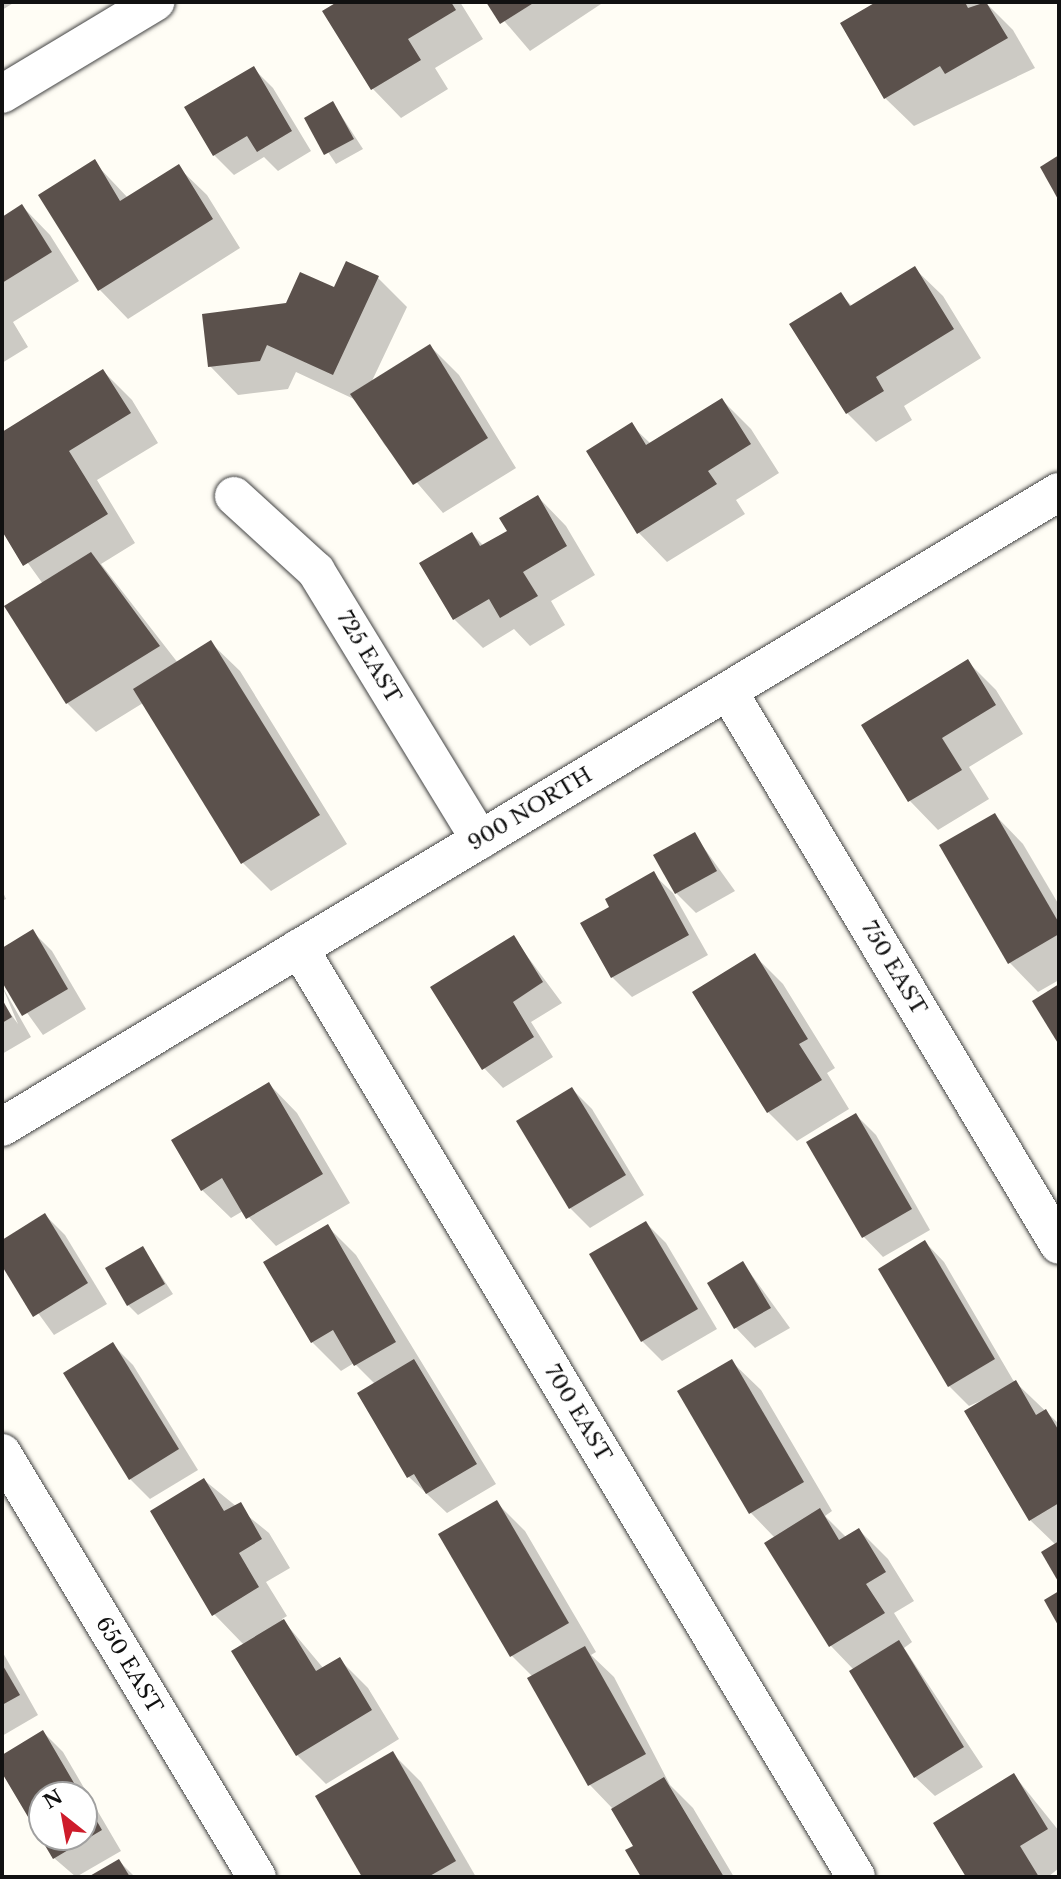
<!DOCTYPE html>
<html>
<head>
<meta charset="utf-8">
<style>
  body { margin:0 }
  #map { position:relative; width:1061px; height:1879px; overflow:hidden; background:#fffdf5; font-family:"Libre Baskerville",serif }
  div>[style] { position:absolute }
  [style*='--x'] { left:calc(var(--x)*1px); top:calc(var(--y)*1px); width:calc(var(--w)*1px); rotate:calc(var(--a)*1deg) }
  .shadow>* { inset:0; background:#0003 }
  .building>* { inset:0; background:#5b514c }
  .roads { filter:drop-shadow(0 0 2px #444) drop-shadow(0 0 2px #444) }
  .minor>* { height:38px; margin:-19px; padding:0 19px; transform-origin:19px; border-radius:19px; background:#fff }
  span { translate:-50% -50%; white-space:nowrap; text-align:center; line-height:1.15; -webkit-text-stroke:7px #fff; paint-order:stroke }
  .street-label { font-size:21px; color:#111 }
  .frame { position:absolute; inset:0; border:4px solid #111; pointer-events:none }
  .north { position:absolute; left:28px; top:1781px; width:70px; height:70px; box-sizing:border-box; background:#fff; border:2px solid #a0a0a0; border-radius:50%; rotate:329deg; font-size:19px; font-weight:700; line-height:28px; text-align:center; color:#111 }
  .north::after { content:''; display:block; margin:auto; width:24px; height:32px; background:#ce1c2b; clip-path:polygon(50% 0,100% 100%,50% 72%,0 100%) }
</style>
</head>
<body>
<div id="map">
  <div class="shadow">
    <i style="clip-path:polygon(2px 2px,15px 2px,2px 10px)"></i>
    <i style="clip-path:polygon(341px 2px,460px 2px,483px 39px,435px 68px,448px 89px,401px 118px,373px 89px,325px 12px)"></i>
    <i style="clip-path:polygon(488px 2px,604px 2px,530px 51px)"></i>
    <i style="clip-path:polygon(879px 2px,985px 2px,1013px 30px,1035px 68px,914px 126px,885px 98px,842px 23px)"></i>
    <i style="clip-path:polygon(253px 68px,273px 88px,311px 151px,278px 171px,264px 157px,234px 175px,214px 155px)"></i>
    <i style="clip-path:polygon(333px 103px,363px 149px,336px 164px,306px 119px)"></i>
    <i style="clip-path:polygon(94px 162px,128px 198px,178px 167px,207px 195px,240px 248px,128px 319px,100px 290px,40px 196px)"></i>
    <i style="clip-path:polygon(22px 206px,50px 235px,79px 281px,13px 322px,28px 347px,2px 363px,2px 219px)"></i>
    <i style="clip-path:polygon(914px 268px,943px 296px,981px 358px,904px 406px,912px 420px,876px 442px,847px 413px,791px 324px,840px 294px,852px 306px)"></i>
    <i style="clip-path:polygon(378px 278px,407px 307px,371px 383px,430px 346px,459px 375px,516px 468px,443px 513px,384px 444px,356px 400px,296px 372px,288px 389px,238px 395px,210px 366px,287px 304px)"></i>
    <i style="clip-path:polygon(103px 371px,132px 400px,158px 443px,97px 480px,135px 543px,101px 564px,178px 663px,211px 643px,240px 671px,347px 844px,271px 891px,243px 863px,143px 703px,96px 732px,67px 703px,6px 607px,43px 584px,2px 527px,2px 434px)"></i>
    <i style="clip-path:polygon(722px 400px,751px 429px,779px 473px,736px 500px,745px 514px,667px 562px,639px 533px,631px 425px,651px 444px)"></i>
    <i style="clip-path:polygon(538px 497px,566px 526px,595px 575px,551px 601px,565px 625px,530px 646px,514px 629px,483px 648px,454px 619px,472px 534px,484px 546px,509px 531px)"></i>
    <i style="clip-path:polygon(968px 662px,996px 690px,1023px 734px,969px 767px,989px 799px,938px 830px,910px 801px)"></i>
    <i style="clip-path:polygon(995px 815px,1023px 844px,1059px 905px,1059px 980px,1038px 992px,1010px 963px,941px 845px)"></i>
    <i style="clip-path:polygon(694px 834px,735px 891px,696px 913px,676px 893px)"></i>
    <i style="clip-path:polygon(653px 874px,673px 893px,708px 955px,632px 997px,612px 977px,612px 908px)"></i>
    <i style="clip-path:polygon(2px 890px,6px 899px,2px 901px)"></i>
    <i style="clip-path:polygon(33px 932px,52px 951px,86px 1009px,43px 1035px,2px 978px,2px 950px)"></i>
    <i style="clip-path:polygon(513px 937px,562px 1003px,531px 1022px,553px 1057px,503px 1088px,484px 1068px)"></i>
    <i style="clip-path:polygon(754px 955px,783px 984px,835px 1068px,827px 1073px,849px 1109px,797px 1141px,768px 1112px,694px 992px)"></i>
    <i style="clip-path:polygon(2px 986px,31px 1037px,2px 1054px,2px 1002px,18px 1024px)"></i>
    <i style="clip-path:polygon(269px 1084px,297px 1113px,350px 1203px,276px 1246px,243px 1211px,231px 1218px,202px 1190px)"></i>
    <i style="clip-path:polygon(572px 1089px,592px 1109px,644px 1195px,590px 1228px,570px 1208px,518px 1122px)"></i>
    <i style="clip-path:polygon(856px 1115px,876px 1135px,930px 1230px,883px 1257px,864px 1237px,809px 1143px)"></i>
    <i style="clip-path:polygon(45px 1215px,65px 1235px,107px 1304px,54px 1335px,2px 1263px,2px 1242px)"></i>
    <i style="clip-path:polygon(646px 1223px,666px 1243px,717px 1329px,662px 1361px,642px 1341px)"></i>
    <i style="clip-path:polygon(327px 1226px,356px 1255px,496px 1484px,447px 1513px,409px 1477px,375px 1384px,354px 1363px,341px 1371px,312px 1342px)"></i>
    <i style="clip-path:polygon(925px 1242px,944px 1262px,1013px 1380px,1059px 1424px,1059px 1579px,1043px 1552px,1056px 1545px,1030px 1520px,996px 1394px,969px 1406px,949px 1386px)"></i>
    <i style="clip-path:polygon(143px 1248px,173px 1294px,138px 1315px,128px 1305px)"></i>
    <i style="clip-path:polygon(743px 1263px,790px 1328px,755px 1348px,736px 1328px)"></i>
    <i style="clip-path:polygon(113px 1345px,133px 1365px,198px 1470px,150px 1499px,130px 1479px,66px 1373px)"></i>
    <i style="clip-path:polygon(732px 1362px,761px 1390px,832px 1511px,825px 1516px,846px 1537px,859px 1530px,888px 1559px,914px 1601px,894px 1613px,912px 1642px,904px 1648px,983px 1767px,935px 1796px,915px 1777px,854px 1670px,831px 1646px,767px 1543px,775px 1538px,751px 1513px,680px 1392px)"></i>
    <i style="clip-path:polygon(204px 1480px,269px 1533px,290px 1568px,266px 1582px,287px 1616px,282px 1619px,324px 1669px,339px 1659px,368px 1688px,399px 1739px,326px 1784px,297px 1755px,244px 1645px,214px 1614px)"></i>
    <i style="clip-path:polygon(496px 1502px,525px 1531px,596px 1652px,591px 1655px,614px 1677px,670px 1785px,693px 1808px,734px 1877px,643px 1877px,627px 1851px,635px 1846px,613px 1809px,590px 1785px,533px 1677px,512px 1656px,441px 1535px)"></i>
    <i style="clip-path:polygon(2px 1651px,38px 1715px,2px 1736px)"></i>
    <i style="clip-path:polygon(evenodd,43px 1732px,63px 1752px,121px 1851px,76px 1877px,54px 1858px,2px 1770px,2px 1757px,43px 1732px,42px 1795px,84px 1795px,84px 1837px,42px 1837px,42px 1795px)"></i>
    <i style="clip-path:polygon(392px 1753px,421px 1782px,476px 1877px,364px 1877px,317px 1797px)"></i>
    <i style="clip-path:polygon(1014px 1775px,1059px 1831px,1059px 1868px,1048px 1877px,968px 1877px,935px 1823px)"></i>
    <i style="clip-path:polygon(119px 1861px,135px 1877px,91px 1877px)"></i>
  </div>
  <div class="building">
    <i style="clip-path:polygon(337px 2px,451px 2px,456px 10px,408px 39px,421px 60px,371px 90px,322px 11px)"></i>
    <i style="clip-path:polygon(486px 2px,535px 2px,500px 24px)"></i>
    <i style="clip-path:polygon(876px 2px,965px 2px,968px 8px,986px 2px,1008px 38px,945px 74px,940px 66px,884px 99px,840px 23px)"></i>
    <i style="clip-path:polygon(254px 66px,292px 131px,257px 152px,247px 136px,213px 156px,184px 107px)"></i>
    <i style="clip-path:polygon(333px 101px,354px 139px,324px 155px,304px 118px)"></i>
    <i style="clip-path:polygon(1059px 155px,1059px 201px,1040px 167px)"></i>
    <i style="clip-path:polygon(95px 159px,120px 201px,179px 164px,213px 219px,98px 291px,38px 195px)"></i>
    <i style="clip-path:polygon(22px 204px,52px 252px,2px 283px,2px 217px)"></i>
    <i style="clip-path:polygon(346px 261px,379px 276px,333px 375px,267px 345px,260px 361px,208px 367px,202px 314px,286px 303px,300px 272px,334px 287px)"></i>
    <i style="clip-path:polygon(915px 266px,954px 329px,876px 377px,884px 391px,846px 414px,789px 324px,841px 292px,850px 306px)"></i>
    <i style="clip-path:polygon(430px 344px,488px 438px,413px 485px,350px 394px)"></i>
    <i style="clip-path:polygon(103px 369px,131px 413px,69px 451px,108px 514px,23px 566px,2px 531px,2px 432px)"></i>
    <i style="clip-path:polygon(722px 398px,751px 444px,708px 471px,717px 484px,637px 534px,586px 451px,632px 422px,646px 445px)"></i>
    <i style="clip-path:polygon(538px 495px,567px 546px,523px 572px,538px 596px,500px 618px,489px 599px,453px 620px,419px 563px,472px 532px,480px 546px,507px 531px,499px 518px)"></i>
    <i style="clip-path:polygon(91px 552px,160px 646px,66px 704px,4px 606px)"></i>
    <i style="clip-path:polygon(211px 640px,320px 815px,241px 864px,133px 689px)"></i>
    <i style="clip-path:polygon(968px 659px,996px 705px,942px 738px,962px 770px,908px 802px,861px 725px)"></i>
    <i style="clip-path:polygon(995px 813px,1059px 923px,1059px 934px,1008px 964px,939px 845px)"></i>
    <i style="clip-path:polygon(695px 832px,717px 871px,675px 894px,653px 855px)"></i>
    <i style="clip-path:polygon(654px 871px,689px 935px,611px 978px,580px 923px,609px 907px,605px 899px)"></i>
    <i style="clip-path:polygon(33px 929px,68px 989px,22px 1016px,2px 982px,2px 948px)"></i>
    <i style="clip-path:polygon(514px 935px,543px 982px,513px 1002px,534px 1037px,482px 1070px,430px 987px)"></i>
    <i style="clip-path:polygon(755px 953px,808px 1039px,799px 1044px,822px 1080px,767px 1113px,692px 992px)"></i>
    <i style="clip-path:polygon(1059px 984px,1059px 1045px,1032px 1001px)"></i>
    <i style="clip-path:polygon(2px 999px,12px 1017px,2px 1023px)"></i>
    <i style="clip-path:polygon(269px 1082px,323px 1174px,246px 1219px,222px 1178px,201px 1191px,171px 1140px)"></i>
    <i style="clip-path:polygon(572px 1087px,626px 1175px,569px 1209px,516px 1121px)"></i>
    <i style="clip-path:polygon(856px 1113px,912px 1209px,862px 1238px,806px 1142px)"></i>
    <i style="clip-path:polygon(45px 1213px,88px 1283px,33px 1317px,2px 1266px,2px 1240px)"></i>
    <i style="clip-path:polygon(646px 1221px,698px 1309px,641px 1342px,589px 1254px)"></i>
    <i style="clip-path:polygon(328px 1224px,396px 1342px,354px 1366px,333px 1330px,311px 1343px,263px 1262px)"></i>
    <i style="clip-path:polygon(925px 1240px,995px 1359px,948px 1387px,878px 1269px)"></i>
    <i style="clip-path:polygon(143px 1246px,165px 1284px,127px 1306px,105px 1268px)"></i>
    <i style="clip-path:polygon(743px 1261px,771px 1308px,734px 1329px,707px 1283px)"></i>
    <i style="clip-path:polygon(113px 1342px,179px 1449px,129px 1480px,63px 1373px)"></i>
    <i style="clip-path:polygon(414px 1359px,477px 1464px,426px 1494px,414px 1474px,407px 1478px,357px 1393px)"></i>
    <i style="clip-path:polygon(732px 1359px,804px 1482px,749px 1514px,677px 1391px)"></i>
    <i style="clip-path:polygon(1016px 1380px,1036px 1415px,1046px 1409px,1059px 1431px,1059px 1503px,1029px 1521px,964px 1411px)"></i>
    <i style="clip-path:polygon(204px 1478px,224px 1511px,241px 1502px,262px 1539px,239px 1553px,259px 1587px,212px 1616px,150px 1511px)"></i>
    <i style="clip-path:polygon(497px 1500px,569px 1623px,510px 1657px,438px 1534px)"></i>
    <i style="clip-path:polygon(820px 1508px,839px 1540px,859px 1528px,886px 1572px,866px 1584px,885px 1613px,829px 1647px,764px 1543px)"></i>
    <i style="clip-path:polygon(1059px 1541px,1059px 1583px,1041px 1552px)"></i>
    <i style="clip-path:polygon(1059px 1591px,1059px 1627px,1044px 1600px)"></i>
    <i style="clip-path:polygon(284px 1619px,316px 1671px,340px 1657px,372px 1710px,296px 1756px,231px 1651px)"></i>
    <i style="clip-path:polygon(899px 1640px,964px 1747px,914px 1778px,849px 1671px)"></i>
    <i style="clip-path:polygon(585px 1646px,646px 1754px,588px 1786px,527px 1678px)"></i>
    <i style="clip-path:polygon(2px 1664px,20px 1695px,2px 1705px)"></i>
    <i style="clip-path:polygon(43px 1730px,81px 1795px,42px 1795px,42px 1837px,84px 1837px,84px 1799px,102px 1830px,53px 1859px,2px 1773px,2px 1755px)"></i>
    <i style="clip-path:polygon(393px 1751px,456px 1861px,428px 1877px,362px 1877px,315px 1796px)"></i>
    <i style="clip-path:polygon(1014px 1773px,1048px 1829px,1020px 1846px,1039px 1877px,966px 1877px,933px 1823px)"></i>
    <i style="clip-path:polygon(664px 1777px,724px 1877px,641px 1877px,625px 1850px,633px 1846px,611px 1809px)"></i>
    <i style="clip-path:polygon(119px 1859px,130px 1877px,88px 1877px)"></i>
  </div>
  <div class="roads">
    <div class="minor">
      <i style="--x:2;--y:94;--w:179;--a:-31"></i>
      <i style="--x:234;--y:496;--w:111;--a:42.4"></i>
      <i style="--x:316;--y:571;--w:315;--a:58.6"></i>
      <i style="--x:728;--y:691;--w:645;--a:59.14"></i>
      <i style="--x:299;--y:948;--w:1083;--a:59.05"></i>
      <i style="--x:2;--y:1127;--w:1233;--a:-31"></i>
      <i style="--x:2;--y:1453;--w:495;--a:59"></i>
    </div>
  </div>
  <div class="street-label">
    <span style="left:369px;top:657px;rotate:59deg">725 EAST</span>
    <span style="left:530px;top:809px;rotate:-31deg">900 NORTH</span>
    <span style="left:894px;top:968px;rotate:59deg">750 EAST</span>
    <span style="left:578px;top:1413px;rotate:59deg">700 EAST</span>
    <span style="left:129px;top:1665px;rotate:59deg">650 EAST</span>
  </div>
  <div class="frame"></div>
  <div class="north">N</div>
</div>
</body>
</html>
